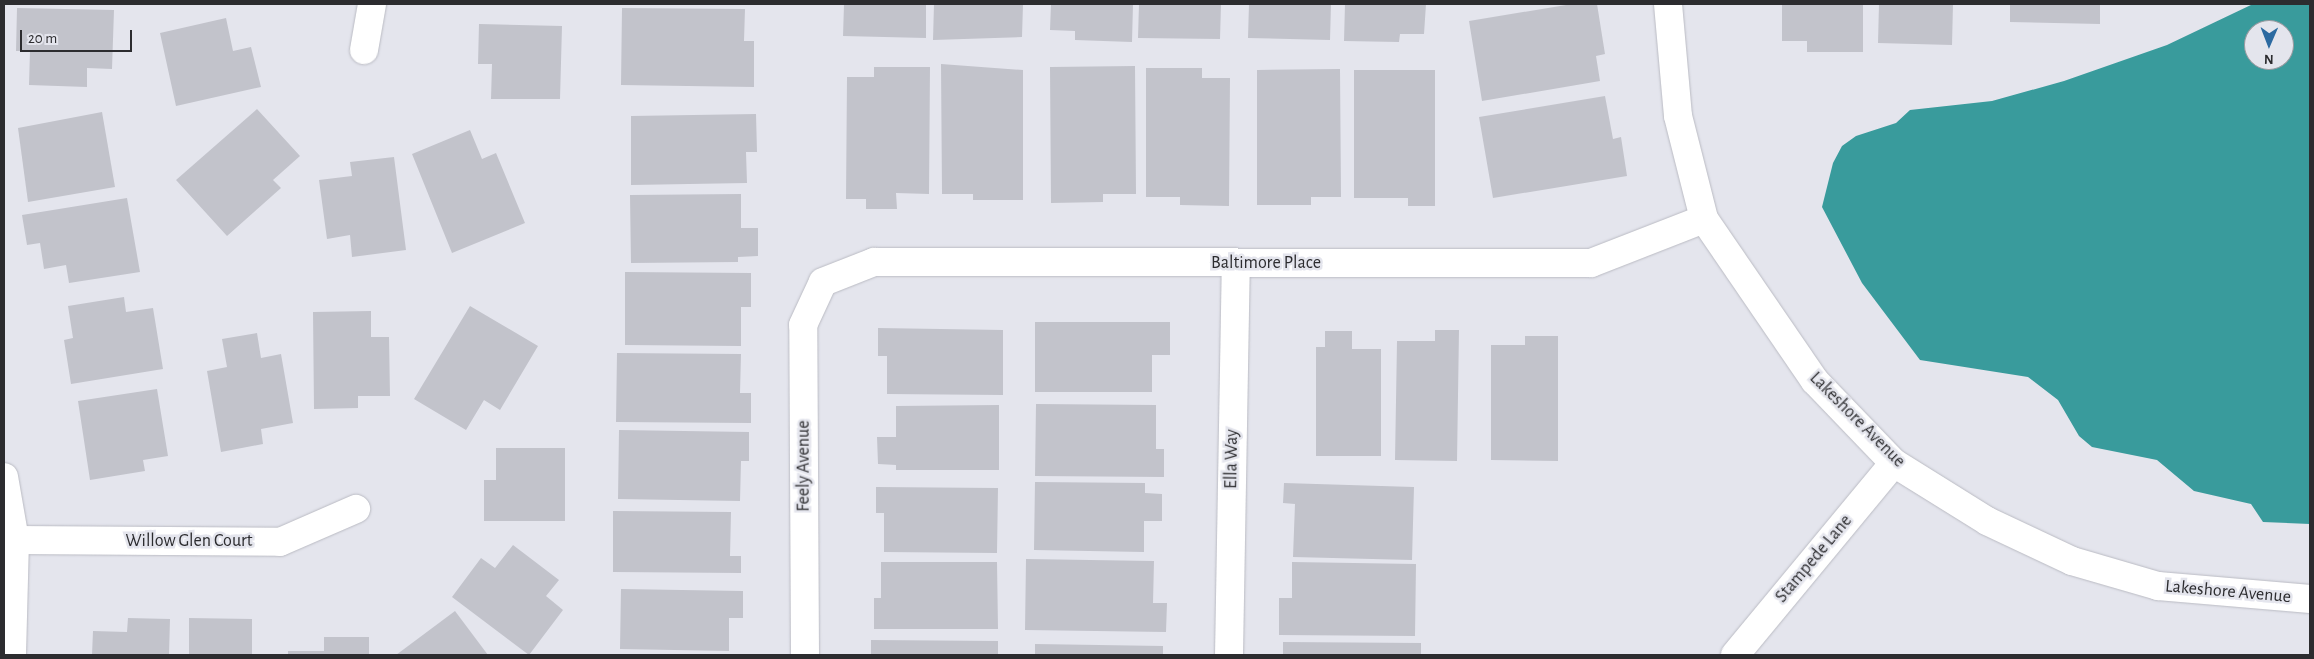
<!DOCTYPE html>
<html>
<head>
<meta charset="utf-8">
<style>
  body { margin:0 }
  #map { position:relative; width:2314px; height:659px; overflow:hidden; background:#e4e5ed; font-family:"Alegreya Sans",sans-serif }
  div>[style] { position:absolute }
  [style*='--x'] { left:calc(var(--x)*1px); top:calc(var(--y)*1px); width:calc(var(--w)*1px); rotate:calc(var(--a)*1deg) }
  .water>* { inset:0; background:#399b9c }
  .building>* { inset:0; background:#c2c3cb }
  .roads { filter:drop-shadow(0 0 1px #babbc3) drop-shadow(0 0 1px #babbc3) }
  .minor>* { height:28px; margin:-14px; padding:0 14px; transform-origin:14px; border-radius:14px; background:#fff }
  span { translate:-50% -50%; white-space:nowrap; text-align:center; line-height:1.15; -webkit-text-stroke:5px #e4e5ed; paint-order:stroke }
  .street-label { font-size:18px; color:#2c2c2f }
  .frame { position:absolute; inset:0; border:5px solid #2c2c2f; pointer-events:none }
  .north { position:absolute; left:2244px; top:20px; width:50px; height:50px; box-sizing:border-box; background:#e4e5ed; border:1px solid #9a9ba1; border-radius:50%; rotate:181deg; font-size:14px; font-weight:700; line-height:20px; text-align:center; color:#2c2c2f }
  .north::after { content:''; display:block; margin:auto; width:18px; height:22px; background:#2c6aa1; clip-path:polygon(50% 0,100% 100%,50% 72%,0 100%) }
  .scale { position:absolute; left:20px; top:30px; width:112px; height:22px; box-sizing:border-box; border:2px solid #2c2c2f; border-top:0; padding-left:6px; font-size:15px; line-height:18px; white-space:nowrap; color:#2c2c2f; -webkit-text-stroke:4px #e4e5ed; paint-order:stroke }
</style>
</head>
<body>
<div id="map">
  <div class="water">
    <i style="clip-path:polygon(evenodd,2253px 4px,2310px 4px,2310px 524px,2263px 522px,2251px 504px,2194px 491px,2157px 460px,2092px 447px,2079px 436px,2058px 400px,2028px 377px,1920px 360px,1862px 283px,1822px 207px,1833px 163px,1842px 146px,1856px 136px,1896px 123px,1910px 110px,1992px 101px,2064px 81px,2167px 45px,2253px 4px,2254px 30px,2284px 30px,2284px 60px,2254px 60px,2254px 30px)"></i>
  </div>
  <div class="building">
    <i style="clip-path:polygon(844px 4px,926px 4px,926px 38px,843px 36px)"></i>
    <i style="clip-path:polygon(934px 4px,1023px 4px,1022px 37px,933px 40px)"></i>
    <i style="clip-path:polygon(1051px 4px,1133px 4px,1132px 42px,1075px 40px,1075px 31px,1050px 30px)"></i>
    <i style="clip-path:polygon(1139px 4px,1221px 4px,1220px 39px,1138px 38px)"></i>
    <i style="clip-path:polygon(1249px 4px,1331px 4px,1330px 40px,1248px 38px)"></i>
    <i style="clip-path:polygon(1345px 4px,1426px 4px,1424px 34px,1400px 34px,1399px 42px,1344px 41px)"></i>
    <i style="clip-path:polygon(1572px 4px,1597px 4px,1605px 54px,1596px 56px,1600px 81px,1482px 101px,1469px 21px)"></i>
    <i style="clip-path:polygon(1782px 4px,1863px 4px,1863px 52px,1807px 52px,1807px 41px,1782px 41px)"></i>
    <i style="clip-path:polygon(1879px 4px,1953px 4px,1952px 45px,1878px 43px)"></i>
    <i style="clip-path:polygon(2010px 4px,2100px 4px,2100px 24px,2010px 22px)"></i>
    <i style="clip-path:polygon(17px 8px,114px 10px,112px 69px,87px 68px,87px 87px,29px 85px,30px 51px,16px 51px)"></i>
    <i style="clip-path:polygon(622px 8px,745px 9px,744px 41px,754px 41px,754px 87px,621px 85px)"></i>
    <i style="clip-path:polygon(226px 18px,233px 51px,251px 47px,261px 87px,176px 106px,160px 33px)"></i>
    <i style="clip-path:polygon(479px 24px,562px 26px,560px 99px,491px 99px,492px 64px,478px 64px)"></i>
    <i style="clip-path:polygon(941px 64px,1023px 70px,1023px 200px,973px 200px,973px 194px,942px 194px)"></i>
    <i style="clip-path:polygon(1135px 66px,1136px 194px,1103px 194px,1103px 202px,1051px 203px,1050px 67px)"></i>
    <i style="clip-path:polygon(874px 67px,930px 67px,929px 194px,896px 193px,897px 209px,866px 209px,866px 199px,846px 199px,847px 77px,874px 77px)"></i>
    <i style="clip-path:polygon(1146px 68px,1202px 68px,1202px 78px,1230px 78px,1229px 206px,1180px 205px,1180px 197px,1146px 197px)"></i>
    <i style="clip-path:polygon(1340px 69px,1341px 197px,1311px 197px,1311px 205px,1257px 205px,1257px 70px)"></i>
    <i style="clip-path:polygon(1354px 70px,1435px 70px,1435px 206px,1408px 206px,1408px 198px,1354px 198px)"></i>
    <i style="clip-path:polygon(1605px 96px,1613px 139px,1621px 137px,1627px 176px,1493px 198px,1479px 117px)"></i>
    <i style="clip-path:polygon(257px 109px,300px 156px,273px 180px,281px 188px,227px 236px,176px 180px)"></i>
    <i style="clip-path:polygon(102px 112px,115px 187px,28px 202px,18px 128px)"></i>
    <i style="clip-path:polygon(756px 114px,757px 152px,746px 152px,747px 183px,631px 185px,631px 116px)"></i>
    <i style="clip-path:polygon(470px 130px,482px 159px,496px 153px,525px 223px,452px 253px,412px 154px)"></i>
    <i style="clip-path:polygon(394px 157px,406px 250px,352px 257px,350px 235px,327px 239px,319px 180px,352px 176px,350px 162px)"></i>
    <i style="clip-path:polygon(741px 194px,741px 228px,758px 228px,758px 256px,738px 257px,738px 262px,631px 263px,630px 195px)"></i>
    <i style="clip-path:polygon(127px 198px,140px 272px,69px 283px,66px 265px,44px 269px,40px 243px,27px 245px,22px 215px)"></i>
    <i style="clip-path:polygon(625px 272px,751px 273px,751px 307px,741px 307px,741px 346px,625px 345px)"></i>
    <i style="clip-path:polygon(124px 297px,126px 312px,153px 308px,163px 369px,71px 384px,64px 340px,73px 338px,68px 306px)"></i>
    <i style="clip-path:polygon(470px 306px,538px 346px,500px 410px,484px 400px,466px 430px,414px 399px)"></i>
    <i style="clip-path:polygon(371px 311px,371px 337px,389px 337px,390px 396px,358px 396px,358px 408px,314px 409px,313px 312px)"></i>
    <i style="clip-path:polygon(1035px 322px,1170px 322px,1170px 355px,1152px 355px,1152px 392px,1035px 392px)"></i>
    <i style="clip-path:polygon(878px 328px,1003px 330px,1003px 395px,887px 394px,887px 356px,878px 356px)"></i>
    <i style="clip-path:polygon(1435px 330px,1459px 330px,1457px 461px,1395px 460px,1397px 341px,1435px 341px)"></i>
    <i style="clip-path:polygon(1325px 331px,1352px 331px,1352px 349px,1381px 349px,1381px 456px,1316px 456px,1316px 347px,1325px 347px)"></i>
    <i style="clip-path:polygon(257px 333px,261px 358px,281px 354px,293px 423px,261px 429px,263px 444px,221px 452px,207px 371px,227px 367px,222px 339px)"></i>
    <i style="clip-path:polygon(1525px 336px,1558px 336px,1558px 461px,1491px 460px,1491px 345px,1525px 345px)"></i>
    <i style="clip-path:polygon(617px 353px,741px 354px,740px 393px,751px 393px,751px 423px,616px 422px)"></i>
    <i style="clip-path:polygon(157px 389px,168px 456px,143px 460px,145px 471px,90px 480px,78px 401px)"></i>
    <i style="clip-path:polygon(1036px 404px,1156px 405px,1156px 449px,1164px 449px,1164px 477px,1035px 476px)"></i>
    <i style="clip-path:polygon(999px 405px,999px 470px,896px 470px,896px 465px,878px 464px,877px 437px,896px 437px,896px 406px)"></i>
    <i style="clip-path:polygon(619px 430px,749px 432px,749px 461px,741px 461px,740px 501px,618px 499px)"></i>
    <i style="clip-path:polygon(496px 448px,565px 448px,565px 521px,484px 521px,484px 480px,496px 480px)"></i>
    <i style="clip-path:polygon(1035px 482px,1145px 483px,1145px 493px,1162px 494px,1162px 521px,1144px 521px,1144px 552px,1034px 550px)"></i>
    <i style="clip-path:polygon(1284px 483px,1414px 487px,1412px 560px,1293px 557px,1295px 504px,1283px 503px)"></i>
    <i style="clip-path:polygon(876px 487px,998px 488px,997px 553px,884px 552px,884px 513px,876px 513px)"></i>
    <i style="clip-path:polygon(613px 511px,731px 512px,730px 556px,741px 556px,741px 573px,613px 572px)"></i>
    <i style="clip-path:polygon(513px 545px,559px 580px,546px 596px,563px 610px,529px 655px,452px 597px,481px 558px,495px 568px)"></i>
    <i style="clip-path:polygon(1026px 559px,1154px 561px,1153px 603px,1167px 603px,1166px 632px,1025px 630px)"></i>
    <i style="clip-path:polygon(881px 562px,997px 562px,998px 629px,874px 629px,874px 598px,881px 598px)"></i>
    <i style="clip-path:polygon(1292px 562px,1416px 564px,1415px 636px,1279px 635px,1279px 598px,1292px 598px)"></i>
    <i style="clip-path:polygon(621px 589px,743px 591px,743px 618px,729px 618px,729px 651px,620px 649px)"></i>
    <i style="clip-path:polygon(455px 611px,488px 655px,396px 655px)"></i>
    <i style="clip-path:polygon(128px 618px,170px 619px,169px 655px,92px 655px,93px 631px,127px 632px)"></i>
    <i style="clip-path:polygon(189px 618px,252px 619px,252px 655px,189px 655px)"></i>
    <i style="clip-path:polygon(324px 637px,369px 637px,369px 655px,288px 655px,288px 651px,324px 651px)"></i>
    <i style="clip-path:polygon(871px 640px,998px 641px,998px 655px,871px 655px)"></i>
    <i style="clip-path:polygon(1283px 642px,1421px 643px,1421px 655px,1283px 655px)"></i>
    <i style="clip-path:polygon(1035px 644px,1163px 646px,1163px 655px,1035px 655px)"></i>
  </div>
  <div class="roads">
    <div class="minor">
      <i style="--x:1668;--y:4;--w:112;--a:84.9"></i>
      <i style="--x:1678;--y:116;--w:106;--a:75.8"></i>
      <i style="--x:1704;--y:219;--w:196;--a:55.6"></i>
      <i style="--x:1815;--y:381;--w:114;--a:46.1"></i>
      <i style="--x:1894;--y:463;--w:110;--a:31.9"></i>
      <i style="--x:1987;--y:521;--w:94;--a:25.2"></i>
      <i style="--x:2072;--y:561;--w:90;--a:16.2"></i>
      <i style="--x:2158;--y:586;--w:153;--a:4.9"></i>
      <i style="--x:364;--y:50;--w:47;--a:-80.1"></i>
      <i style="--x:4;--y:477;--w:64;--a:80.1"></i>
      <i style="--x:15;--y:540;--w:115;--a:91.5"></i>
      <i style="--x:15;--y:540;--w:265;--a:0.4"></i>
      <i style="--x:280;--y:542;--w:83;--a:-23.5"></i>
      <i style="--x:805;--y:655;--w:330;--a:-90.3"></i>
      <i style="--x:803;--y:325;--w:47;--a:-65.1"></i>
      <i style="--x:823;--y:282;--w:55;--a:-21.4"></i>
      <i style="--x:874;--y:262;--w:717;--a:0.08"></i>
      <i style="--x:1591;--y:263;--w:121;--a:-21.3"></i>
      <i style="--x:1229;--y:655;--w:392;--a:-89"></i>
      <i style="--x:1735;--y:655;--w:249;--a:-50.4"></i>
    </div>
  </div>
  <div class="street-label">
    <span style="left:1266px;top:263px">Baltimore Place</span>
    <span style="left:1857px;top:420px;rotate:45deg">Lakeshore Avenue</span>
    <span style="left:1232px;top:459px;rotate:-89deg">Ella Way</span>
    <span style="left:804px;top:466px;rotate:-90deg">Feely Avenue</span>
    <span style="left:189px;top:541px">Willow Glen Court</span>
    <span style="left:1814px;top:559px;rotate:-50deg">Stampede Lane</span>
    <span style="left:2228px;top:592px;rotate:5deg">Lakeshore Avenue</span>
  </div>
  <div class="frame"></div>
  <div class="north">N</div>
  <div class="scale">20 m</div>
</div>
</body>
</html>
